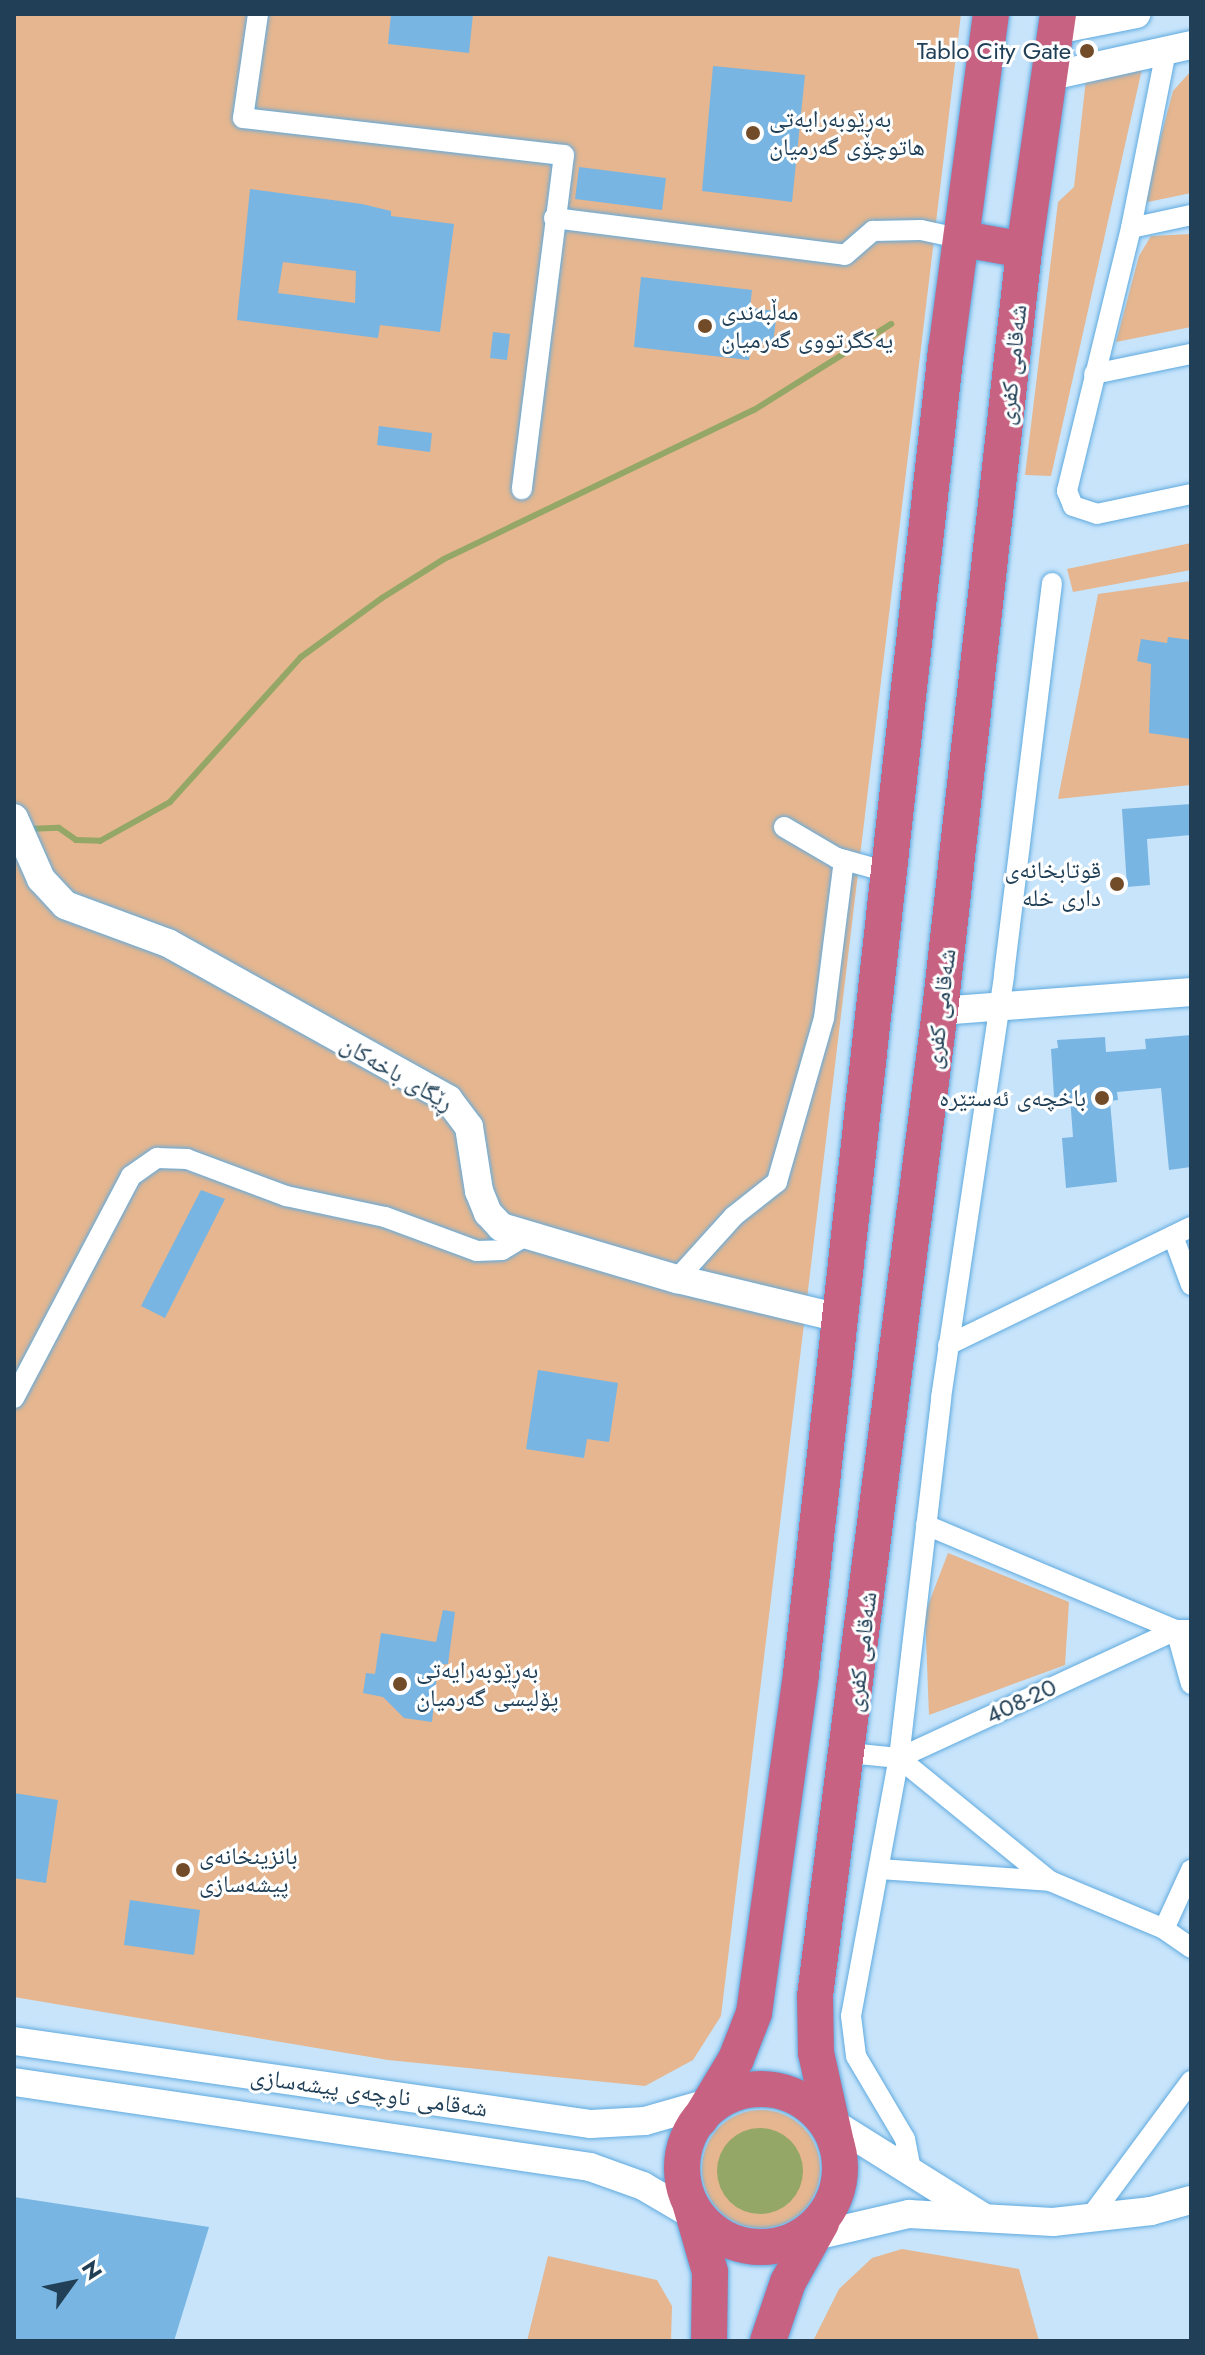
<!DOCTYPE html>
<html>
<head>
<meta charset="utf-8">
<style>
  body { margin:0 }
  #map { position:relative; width:1205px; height:2355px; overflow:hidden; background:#c7e4fb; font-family:Jost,"Noto Naskh Arabic",sans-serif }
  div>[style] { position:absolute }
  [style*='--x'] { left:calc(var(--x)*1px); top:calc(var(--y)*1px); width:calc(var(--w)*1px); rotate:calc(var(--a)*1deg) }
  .green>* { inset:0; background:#e5b68f }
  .round { border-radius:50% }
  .water>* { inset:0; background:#95a766 }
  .stream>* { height:6px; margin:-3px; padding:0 3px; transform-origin:3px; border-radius:3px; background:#95a766 }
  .building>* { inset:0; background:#78b5e2 }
  .roads { filter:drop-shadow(0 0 2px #5faadf) drop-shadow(0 0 2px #5faadf) }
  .street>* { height:20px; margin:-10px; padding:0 10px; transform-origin:10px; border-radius:10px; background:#fff }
  .secondary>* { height:28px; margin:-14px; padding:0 14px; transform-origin:14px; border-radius:14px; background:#fff }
  .highway>* { height:36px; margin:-18px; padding:0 18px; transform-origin:18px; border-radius:18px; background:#c76282 }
  .highway>.ring { margin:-18px; padding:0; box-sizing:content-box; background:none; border:36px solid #c76282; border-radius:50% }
  .dots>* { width:22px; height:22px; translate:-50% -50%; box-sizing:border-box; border:4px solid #fff; border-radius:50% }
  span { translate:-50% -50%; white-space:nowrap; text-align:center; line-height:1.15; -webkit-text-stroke:6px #fff; paint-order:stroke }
  .poi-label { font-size:24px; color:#214057 }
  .right { translate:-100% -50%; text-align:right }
  .left { translate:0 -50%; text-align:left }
  .street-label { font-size:24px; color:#214057 }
  .frame { position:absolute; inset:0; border:16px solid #214057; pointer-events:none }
  .north { position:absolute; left:32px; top:2243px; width:80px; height:80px; -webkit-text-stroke:6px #fff; paint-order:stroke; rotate:57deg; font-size:22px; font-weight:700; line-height:32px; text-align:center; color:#214057 }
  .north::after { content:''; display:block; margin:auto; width:28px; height:36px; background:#214057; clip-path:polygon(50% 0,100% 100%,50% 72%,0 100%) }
</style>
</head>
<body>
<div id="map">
  <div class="green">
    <i style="clip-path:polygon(14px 14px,961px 14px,721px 2016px,693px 2060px,645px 2086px,388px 2060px,14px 1997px)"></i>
    <i style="clip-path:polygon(1142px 69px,1051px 476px,1025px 475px,1058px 202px,1074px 187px,1086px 79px)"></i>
    <i style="clip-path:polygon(1191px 71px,1191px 193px,1143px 203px,1173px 91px)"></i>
    <i style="clip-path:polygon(1191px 234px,1191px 327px,1116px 342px,1139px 256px,1151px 236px)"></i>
    <i style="clip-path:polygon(1191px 543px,1191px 570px,1073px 592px,1067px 569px)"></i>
    <i style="clip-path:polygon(1191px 581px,1191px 785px,1058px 799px,1098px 594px)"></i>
    <i style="clip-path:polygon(948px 1553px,1069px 1602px,1065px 1665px,929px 1715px,925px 1613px)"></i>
    <i class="round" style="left:702px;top:2110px;width:118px;height:118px"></i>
    <i style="clip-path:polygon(902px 2249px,1019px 2269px,1039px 2341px,813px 2341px,839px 2289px,872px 2258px)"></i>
    <i style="clip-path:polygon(548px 2256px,657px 2280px,672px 2306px,671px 2341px,527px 2341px)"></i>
  </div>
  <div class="water">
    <i class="round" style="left:717px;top:2128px;width:86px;height:86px"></i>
  </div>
  <div class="stream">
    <i style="--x:26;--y:829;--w:33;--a:-2"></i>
    <i style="--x:59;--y:828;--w:21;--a:35"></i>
    <i style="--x:76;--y:840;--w:24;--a:2"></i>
    <i style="--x:100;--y:841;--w:80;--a:-29.1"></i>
    <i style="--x:170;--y:802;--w:195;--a:-47.9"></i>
    <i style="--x:301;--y:657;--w:100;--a:-36.1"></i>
    <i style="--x:382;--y:598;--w:73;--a:-32.2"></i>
    <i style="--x:444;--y:559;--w:344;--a:-25.7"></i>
    <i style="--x:754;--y:410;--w:162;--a:-32.1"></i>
  </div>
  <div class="building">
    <i style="clip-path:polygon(391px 14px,473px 14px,469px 53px,388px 44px)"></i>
    <i style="clip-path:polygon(713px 66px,805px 75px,792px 202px,702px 191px)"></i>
    <i style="clip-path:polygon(579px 167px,666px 178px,662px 210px,575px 199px)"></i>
    <i style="clip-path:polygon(evenodd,250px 189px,362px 204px,391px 211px,391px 216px,454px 224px,440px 332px,380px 325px,378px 338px,237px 320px,250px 189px,283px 262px,356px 271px,355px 303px,278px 293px,283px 262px)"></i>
    <i style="clip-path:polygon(641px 277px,752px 290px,750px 308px,777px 311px,773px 344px,751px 342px,749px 360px,634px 347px)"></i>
    <i style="clip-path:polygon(493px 332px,510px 334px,507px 360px,490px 358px)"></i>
    <i style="clip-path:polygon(379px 426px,432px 433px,430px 452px,377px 445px)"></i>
    <i style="clip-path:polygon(1168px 637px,1191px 640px,1191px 739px,1149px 733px,1151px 664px,1137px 661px,1141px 639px,1167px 643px)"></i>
    <i style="clip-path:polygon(1191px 804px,1191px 835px,1147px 839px,1150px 885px,1127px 887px,1122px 809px)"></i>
    <i style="clip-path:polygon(1191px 1035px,1191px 1167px,1169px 1170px,1161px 1088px,1117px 1092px,1118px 1100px,1110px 1101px,1117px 1182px,1066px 1188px,1062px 1138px,1073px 1137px,1070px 1097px,1054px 1097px,1051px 1049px,1058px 1048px,1057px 1040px,1105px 1037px,1106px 1052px,1146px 1049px,1145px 1039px)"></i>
    <i style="clip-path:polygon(201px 1190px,225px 1199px,165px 1318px,141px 1306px)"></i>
    <i style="clip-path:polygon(538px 1370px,618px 1383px,609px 1442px,587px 1439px,584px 1458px,526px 1449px)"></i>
    <i style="clip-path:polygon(443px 1610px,455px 1612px,448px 1664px,438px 1665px,432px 1722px,404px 1718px,383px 1697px,363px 1693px,366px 1673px,375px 1674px,381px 1633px,436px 1642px)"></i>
    <i style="clip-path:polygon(14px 1793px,58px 1800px,46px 1883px,14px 1878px)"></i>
    <i style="clip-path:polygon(130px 1900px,200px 1910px,194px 1955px,124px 1945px)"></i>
    <i style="clip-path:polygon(14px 2197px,209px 2227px,174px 2341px,14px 2341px)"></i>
  </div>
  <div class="roads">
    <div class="street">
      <i style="--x:258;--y:14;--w:105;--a:98.2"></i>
      <i style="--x:243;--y:118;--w:323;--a:6.6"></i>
      <i style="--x:564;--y:155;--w:337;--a:97.2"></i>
      <i style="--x:1166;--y:51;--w:180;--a:101.2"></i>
      <i style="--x:1131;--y:228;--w:271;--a:103.7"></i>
      <i style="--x:1067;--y:491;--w:16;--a:68"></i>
      <i style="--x:1073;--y:506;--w:25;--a:18"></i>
      <i style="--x:1097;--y:514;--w:96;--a:-12"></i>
      <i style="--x:554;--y:218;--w:293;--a:7.2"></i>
      <i style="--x:845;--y:255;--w:37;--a:-41"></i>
      <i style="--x:873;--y:231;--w:48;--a:-1.2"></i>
      <i style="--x:921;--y:230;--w:43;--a:12.1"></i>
      <i style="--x:1131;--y:228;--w:61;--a:-12.2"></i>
      <i style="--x:1094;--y:374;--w:99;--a:-11.7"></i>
      <i style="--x:784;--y:827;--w:61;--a:30.3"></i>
      <i style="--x:837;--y:858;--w:56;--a:15.5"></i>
      <i style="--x:1173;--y:1236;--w:52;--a:69.8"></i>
      <i style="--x:677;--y:1279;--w:85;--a:-47.9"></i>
      <i style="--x:734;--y:1216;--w:55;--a:-38.3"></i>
      <i style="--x:777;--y:1182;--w:171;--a:-74"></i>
      <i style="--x:824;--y:1018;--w:159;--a:-82.8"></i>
      <i style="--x:948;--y:1345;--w:270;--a:-25.9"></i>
      <i style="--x:14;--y:1398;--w:251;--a:-62.2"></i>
      <i style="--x:131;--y:1176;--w:32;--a:-35"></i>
      <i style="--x:157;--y:1158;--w:30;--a:2"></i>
      <i style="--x:187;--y:1159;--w:106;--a:20.5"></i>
      <i style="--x:286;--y:1196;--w:101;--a:12"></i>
      <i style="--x:385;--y:1217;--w:98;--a:20.3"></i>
      <i style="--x:477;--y:1251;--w:25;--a:-2"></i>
      <i style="--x:502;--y:1250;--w:27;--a:-31"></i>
      <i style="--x:926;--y:1525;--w:271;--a:22.8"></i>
      <i style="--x:1176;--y:1630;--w:56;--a:74.5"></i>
      <i style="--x:849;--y:1753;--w:50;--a:5.7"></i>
      <i style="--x:899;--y:1758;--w:305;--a:-24.8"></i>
      <i style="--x:1176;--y:1630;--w:15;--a:0"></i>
      <i style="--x:899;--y:1758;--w:195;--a:39.2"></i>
      <i style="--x:1050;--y:1881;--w:124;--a:22.8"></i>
      <i style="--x:1164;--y:1929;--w:33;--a:35"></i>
      <i style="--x:879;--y:1869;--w:171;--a:4"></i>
      <i style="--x:1164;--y:1929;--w:65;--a:-65.4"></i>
      <i style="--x:912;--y:2175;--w:37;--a:-101"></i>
      <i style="--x:905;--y:2139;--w:96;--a:-120.6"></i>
      <i style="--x:856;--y:2056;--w:40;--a:-97.1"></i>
      <i style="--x:851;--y:2016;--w:262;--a:-79.5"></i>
      <i style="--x:899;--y:1758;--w:362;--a:-83.3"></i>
      <i style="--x:941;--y:1398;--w:429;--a:-81.5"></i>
      <i style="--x:1004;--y:974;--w:394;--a:-83"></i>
      <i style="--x:1089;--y:2219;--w:172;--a:-53.5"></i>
    </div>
    <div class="secondary">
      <i style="--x:1056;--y:30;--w:82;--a:-11.3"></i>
      <i style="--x:1051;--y:76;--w:143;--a:-12.5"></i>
      <i style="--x:14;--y:818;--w:67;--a:66.1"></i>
      <i style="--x:41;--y:879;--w:35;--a:47"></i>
      <i style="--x:65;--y:905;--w:110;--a:20.3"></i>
      <i style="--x:168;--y:943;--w:321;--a:29.1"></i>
      <i style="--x:448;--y:1099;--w:35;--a:53"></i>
      <i style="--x:469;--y:1127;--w:65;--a:81.1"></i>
      <i style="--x:479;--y:1191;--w:24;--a:68"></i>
      <i style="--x:488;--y:1213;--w:19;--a:47"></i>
      <i style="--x:501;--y:1227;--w:184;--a:16.5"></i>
      <i style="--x:677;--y:1279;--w:171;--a:13.5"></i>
      <i style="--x:940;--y:1011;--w:252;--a:-4.3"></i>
      <i style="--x:14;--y:2041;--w:583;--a:8.19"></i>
      <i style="--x:591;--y:2124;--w:54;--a:-3.2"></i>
      <i style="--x:645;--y:2121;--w:80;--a:-15.9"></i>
      <i style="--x:14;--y:2082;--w:582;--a:8.39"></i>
      <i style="--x:590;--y:2167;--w:56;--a:19.7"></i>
      <i style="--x:643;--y:2186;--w:71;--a:30.5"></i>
      <i style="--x:822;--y:2116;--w:190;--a:32.1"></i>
      <i style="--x:802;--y:2239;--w:110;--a:-13.2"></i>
      <i style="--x:909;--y:2214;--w:144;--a:3.2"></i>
      <i style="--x:1053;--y:2222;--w:99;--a:-6.4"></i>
      <i style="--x:1151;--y:2211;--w:41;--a:-15.4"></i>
    </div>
    <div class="highway">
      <i style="--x:963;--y:239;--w:62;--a:10.2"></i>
      <i class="ring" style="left:682px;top:2089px;width:122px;height:122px"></i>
      <i style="--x:700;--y:2119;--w:70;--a:-59"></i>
      <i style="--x:736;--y:2059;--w:49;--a:-68.6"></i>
      <i style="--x:754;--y:2013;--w:342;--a:-82.1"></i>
      <i style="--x:801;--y:1674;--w:1331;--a:-83.75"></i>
      <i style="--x:946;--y:351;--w:340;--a:-82.4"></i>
      <i style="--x:836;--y:2143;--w:92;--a:-102.5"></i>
      <i style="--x:816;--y:2053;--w:57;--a:-91"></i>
      <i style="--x:815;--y:1996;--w:993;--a:-82.77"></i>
      <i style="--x:940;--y:1011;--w:766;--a:-83.7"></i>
      <i style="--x:1024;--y:250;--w:238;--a:-81.8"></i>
      <i style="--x:691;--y:2206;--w:69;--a:73.9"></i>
      <i style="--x:710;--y:2272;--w:69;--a:90.8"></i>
      <i style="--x:768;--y:2341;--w:62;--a:-71.3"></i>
      <i style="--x:788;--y:2282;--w:68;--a:-60.8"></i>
    </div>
  </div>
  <div class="dots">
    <i style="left:1087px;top:51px;background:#724c29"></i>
    <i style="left:753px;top:133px;background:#724c29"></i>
    <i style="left:705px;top:326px;background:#724c29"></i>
    <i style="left:1117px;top:884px;background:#724c29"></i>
    <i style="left:1102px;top:1098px;background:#724c29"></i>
    <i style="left:400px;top:1684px;background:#724c29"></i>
    <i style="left:183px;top:1870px;background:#724c29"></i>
  </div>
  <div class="poi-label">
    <span class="right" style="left:1071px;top:51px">Tablo City Gate</span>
    <span class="left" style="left:769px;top:133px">بەڕێوبەرایەتی<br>هاتوچۆی گەرمیان</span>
    <span class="left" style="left:721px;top:326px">مەڵبەندی<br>یەکگرتووی گەرمیان</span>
    <span class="right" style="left:1101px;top:884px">قوتابخانەی<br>داری خلە</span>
    <span class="right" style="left:1086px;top:1098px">باخچەی ئەستێرە</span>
    <span class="left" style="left:416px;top:1684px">بەڕێوبەرایەتی<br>پۆلیسی گەرمیان</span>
    <span class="left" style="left:199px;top:1870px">بانزینخانەی<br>پیشەسازی</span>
  </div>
  <div class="street-label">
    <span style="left:1012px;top:365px;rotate:-84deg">شەقامی کفری</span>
    <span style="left:940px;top:1009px;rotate:-83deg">شەقامی کفری</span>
    <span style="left:397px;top:1073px;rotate:30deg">ڕێگای باخەکان</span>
    <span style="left:861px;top:1652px;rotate:-83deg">شەقامی کفری</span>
    <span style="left:1021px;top:1701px;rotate:-25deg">408-20</span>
    <span style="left:369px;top:2092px;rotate:8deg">شەقامی ناوچەی پیشەسازی</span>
  </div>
  <div class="frame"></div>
  <div class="north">N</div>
</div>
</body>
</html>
